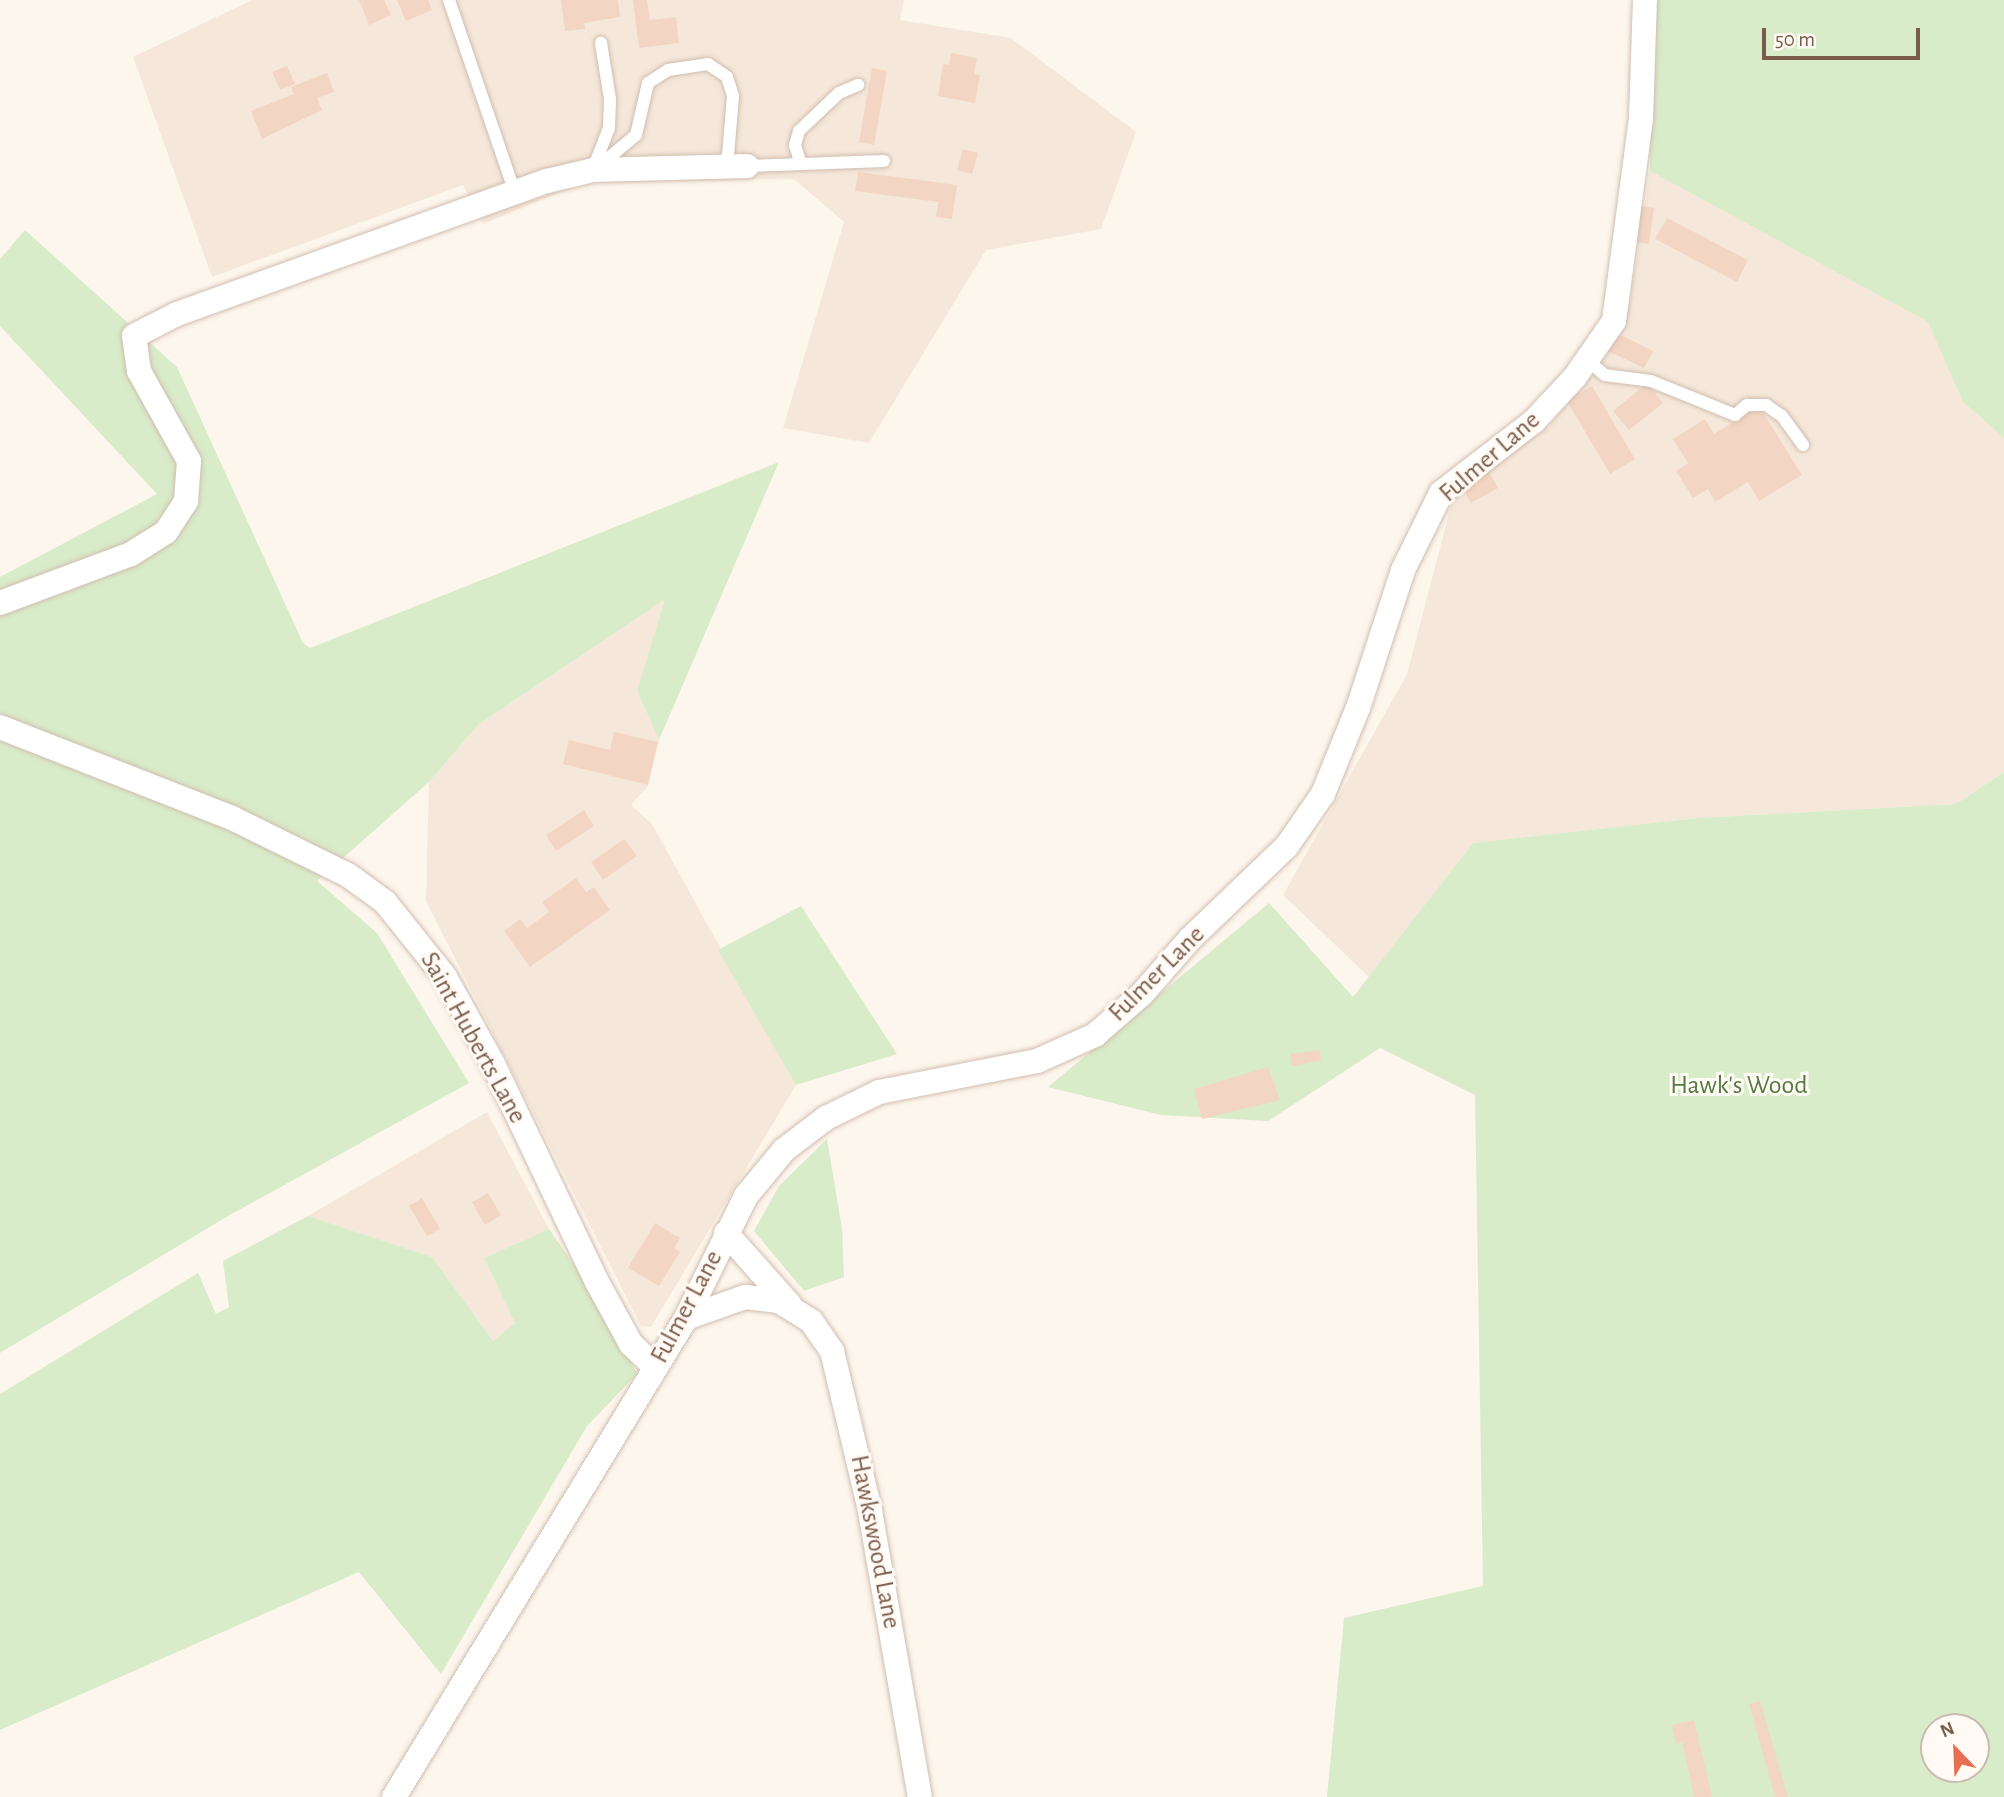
<!DOCTYPE html>
<html>
<head>
<meta charset="utf-8">
<style>
  body { margin:0 }
  #map { position:relative; width:2004px; height:1797px; overflow:hidden; background:#fdf6ec; font-family:"Alegreya Sans",sans-serif }
  div>[style] { position:absolute }
  [style*='--x'] { left:calc(var(--x)*1px); top:calc(var(--y)*1px); width:calc(var(--w)*1px); rotate:calc(var(--a)*1deg) }
  .residential>* { inset:0; background:#f5e8da }
  .green>* { inset:0; background:#d8ecc9 }
  .building>* { inset:0; background:#f3d5c3 }
  .roads { filter:drop-shadow(0 0 2px #d1beb0) drop-shadow(0 0 2px #d1beb0) }
  .lane>* { height:12px; margin:-6px; padding:0 6px; transform-origin:6px; border-radius:6px; background:#fff }
  .street>* { height:24px; margin:-12px; padding:0 12px; transform-origin:12px; border-radius:12px; background:#fff }
  span { translate:-50% -50%; white-space:nowrap; text-align:center; line-height:1.15; -webkit-text-stroke:6px #fffaf3; paint-order:stroke }
  .street-label { font-size:26px; color:#7a5c4d }
  .park-label { font-size:26px; color:#537a41 }
  .north { position:absolute; left:1920px; top:1713px; width:70px; height:70px; box-sizing:border-box; background:#fffaf3; border:2px solid #cabbb1; border-radius:50%; rotate:337deg; font-size:19px; font-weight:700; line-height:28px; text-align:center; color:#7a5c4d }
  .north::after { content:''; display:block; margin:auto; width:24px; height:32px; background:#e76f51; clip-path:polygon(50% 0,100% 100%,50% 72%,0 100%) }
  .scale { position:absolute; left:1762px; top:28px; width:158px; height:32px; box-sizing:border-box; border:4px solid #7a5c4d; border-top:0; padding-left:9px; font-size:21px; line-height:24px; white-space:nowrap; color:#7a5c4d; -webkit-text-stroke:5px #fffaf3; paint-order:stroke }
</style>
</head>
<body>
<div id="map">
  <div class="residential">
    <i style="clip-path:polygon(252px 0,904px 0,900px 20px,1011px 38px,1136px 132px,1101px 229px,986px 250px,869px 443px,783px 428px,844px 222px,794px 179px,583px 183px,483px 224px,463px 185px,212px 277px,133px 57px)"></i>
    <i style="clip-path:polygon(1650px 171px,1929px 322px,1963px 402px,2004px 438px,2004px 772px,1956px 804px,1698px 818px,1473px 843px,1369px 977px,1283px 895px,1407px 674px,1454px 494px,1550px 425px,1630px 303px)"></i>
    <i style="clip-path:polygon(666px 598px,637px 691px,659px 740px,648px 786px,631px 805px,652px 824px,796px 1085px,651px 1327px,641px 1326px,426px 901px,429px 782px,478px 725px)"></i>
    <i style="clip-path:polygon(487px 1112px,549px 1229px,484px 1258px,515px 1323px,493px 1341px,432px 1257px,308px 1216px)"></i>
  </div>
  <div class="green">
    <i style="clip-path:polygon(1651px 0,2004px 0,2004px 438px,1963px 402px,1928px 322px,1650px 171px)"></i>
    <i style="clip-path:polygon(25px 230px,177px 367px,303px 643px,310px 648px,779px 462px,659px 740px,637px 691px,665px 599px,478px 725px,429px 782px,317px 881px,377px 933px,469px 1083px,228px 1216px,0 1353px,0 577px,157px 494px,0 326px,0 259px)"></i>
    <i style="clip-path:polygon(evenodd,2004px 772px,2004px 1797px,1327px 1797px,1344px 1618px,1483px 1586px,1475px 1095px,1380px 1048px,1268px 1121px,1161px 1115px,1048px 1087px,1269px 903px,1353px 997px,1473px 843px,1698px 818px,1956px 804px,2004px 772px,1934px 1727px,1976px 1727px,1976px 1769px,1934px 1769px,1934px 1727px)"></i>
    <i style="clip-path:polygon(801px 906px,897px 1054px,796px 1085px,718px 950px)"></i>
    <i style="clip-path:polygon(827px 1139px,842px 1229px,844px 1277px,804px 1291px,754px 1231px,779px 1186px)"></i>
    <i style="clip-path:polygon(308px 1216px,432px 1257px,493px 1341px,515px 1323px,484px 1258px,549px 1229px,599px 1301px,637px 1374px,587px 1426px,441px 1674px,359px 1572px,0 1730px,0 1394px,198px 1273px,216px 1314px,229px 1307px,223px 1261px)"></i>
  </div>
  <div class="building">
    <i style="clip-path:polygon(359px 0,384px 0,391px 15px,369px 25px)"></i>
    <i style="clip-path:polygon(397px 0,428px 0,432px 10px,406px 21px)"></i>
    <i style="clip-path:polygon(561px 0,618px 0,620px 17px,584px 23px,585px 29px,565px 31px)"></i>
    <i style="clip-path:polygon(633px 0,647px 0,650px 20px,676px 17px,679px 43px,639px 48px)"></i>
    <i style="clip-path:polygon(951px 53px,977px 58px,974px 74px,980px 75px,975px 103px,938px 96px,943px 64px,949px 65px)"></i>
    <i style="clip-path:polygon(287px 66px,295px 84px,280px 90px,272px 72px)"></i>
    <i style="clip-path:polygon(872px 68px,887px 71px,874px 145px,859px 142px)"></i>
    <i style="clip-path:polygon(327px 73px,334px 92px,317px 98px,322px 110px,262px 139px,251px 111px,294px 94px,291px 87px)"></i>
    <i style="clip-path:polygon(963px 149px,978px 153px,972px 174px,957px 170px)"></i>
    <i style="clip-path:polygon(858px 172px,957px 185px,952px 219px,936px 217px,938px 202px,855px 191px)"></i>
    <i style="clip-path:polygon(1641px 206px,1654px 208px,1649px 244px,1636px 242px)"></i>
    <i style="clip-path:polygon(1667px 218px,1748px 260px,1737px 282px,1655px 239px)"></i>
    <i style="clip-path:polygon(1617px 333px,1653px 351px,1644px 368px,1608px 351px)"></i>
    <i style="clip-path:polygon(1647px 383px,1663px 403px,1629px 430px,1613px 411px)"></i>
    <i style="clip-path:polygon(1592px 386px,1635px 459px,1610px 474px,1567px 401px)"></i>
    <i style="clip-path:polygon(1759px 406px,1802px 475px,1759px 501px,1748px 482px,1715px 502px,1708px 489px,1693px 498px,1676px 471px,1688px 463px,1673px 439px,1705px 419px,1714px 434px)"></i>
    <i style="clip-path:polygon(1487px 468px,1498px 488px,1471px 503px,1460px 483px)"></i>
    <i style="clip-path:polygon(614px 732px,658px 742px,648px 785px,563px 764px,569px 740px,610px 750px)"></i>
    <i style="clip-path:polygon(584px 810px,594px 826px,556px 851px,546px 835px)"></i>
    <i style="clip-path:polygon(624px 839px,637px 856px,603px 880px,591px 862px)"></i>
    <i style="clip-path:polygon(576px 878px,586px 892px,594px 887px,610px 910px,530px 967px,504px 931px,520px 919px,527px 928px,549px 912px,542px 902px)"></i>
    <i style="clip-path:polygon(1320px 1050px,1321px 1060px,1292px 1066px,1290px 1054px)"></i>
    <i style="clip-path:polygon(1268px 1067px,1280px 1100px,1202px 1119px,1194px 1089px)"></i>
    <i style="clip-path:polygon(488px 1193px,501px 1215px,485px 1225px,472px 1202px)"></i>
    <i style="clip-path:polygon(422px 1198px,440px 1229px,427px 1236px,409px 1206px)"></i>
    <i style="clip-path:polygon(655px 1223px,680px 1238px,674px 1248px,680px 1252px,659px 1286px,628px 1268px)"></i>
    <i style="clip-path:polygon(1760px 1701px,1788px 1797px,1775px 1797px,1749px 1704px)"></i>
    <i style="clip-path:polygon(1694px 1720px,1712px 1797px,1694px 1797px,1682px 1742px,1676px 1744px,1672px 1725px)"></i>
  </div>
  <div class="roads">
    <div class="lane">
      <i style="--x:449;--y:0;--w:204;--a:71.1"></i>
      <i style="--x:801;--y:164;--w:20;--a:-108"></i>
      <i style="--x:795;--y:145;--w:15;--a:-74"></i>
      <i style="--x:799;--y:131;--w:55;--a:-43.5"></i>
      <i style="--x:839;--y:93;--w:21;--a:-23"></i>
      <i style="--x:599;--y:166;--w:48;--a:-40"></i>
      <i style="--x:636;--y:135;--w:53;--a:-77"></i>
      <i style="--x:648;--y:83;--w:24;--a:-33"></i>
      <i style="--x:668;--y:70;--w:40;--a:-8.5"></i>
      <i style="--x:708;--y:64;--w:23;--a:34"></i>
      <i style="--x:727;--y:77;--w:20;--a:72"></i>
      <i style="--x:733;--y:96;--w:71;--a:94.8"></i>
      <i style="--x:747;--y:166;--w:137;--a:-2.1"></i>
      <i style="--x:593;--y:169;--w:44;--a:-68.7"></i>
      <i style="--x:609;--y:128;--w:29;--a:-88"></i>
      <i style="--x:610;--y:99;--w:57;--a:-99.1"></i>
      <i style="--x:1587;--y:360;--w:23;--a:40"></i>
      <i style="--x:1605;--y:375;--w:46;--a:7.4"></i>
      <i style="--x:1651;--y:381;--w:91;--a:22"></i>
      <i style="--x:1735;--y:415;--w:16;--a:-40"></i>
      <i style="--x:1747;--y:405;--w:19;--a:0"></i>
      <i style="--x:1766;--y:405;--w:19;--a:35"></i>
      <i style="--x:1782;--y:416;--w:36;--a:54"></i>
    </div>
    <div class="street">
      <i style="--x:0;--y:603;--w:140;--a:-20.5"></i>
      <i style="--x:131;--y:554;--w:41;--a:-32.2"></i>
      <i style="--x:166;--y:532;--w:37;--a:-57"></i>
      <i style="--x:186;--y:501;--w:40;--a:-85.7"></i>
      <i style="--x:189;--y:461;--w:103;--a:-119.1"></i>
      <i style="--x:139;--y:371;--w:35;--a:-98"></i>
      <i style="--x:134;--y:336;--w:48;--a:-27.1"></i>
      <i style="--x:177;--y:314;--w:393;--a:-19.8"></i>
      <i style="--x:547;--y:181;--w:47;--a:-13.4"></i>
      <i style="--x:593;--y:170;--w:154;--a:-1.5"></i>
      <i style="--x:0;--y:727;--w:249;--a:21.4"></i>
      <i style="--x:232;--y:818;--w:129;--a:26.2"></i>
      <i style="--x:348;--y:875;--w:46;--a:36.1"></i>
      <i style="--x:385;--y:902;--w:96;--a:51.3"></i>
      <i style="--x:445;--y:977;--w:99;--a:61.1"></i>
      <i style="--x:493;--y:1064;--w:242;--a:64.5"></i>
      <i style="--x:597;--y:1282;--w:71;--a:61.3"></i>
      <i style="--x:631;--y:1344;--w:33;--a:44"></i>
      <i style="--x:726;--y:1233;--w:96;--a:48.4"></i>
      <i style="--x:686;--y:1318;--w:63;--a:-19.6"></i>
      <i style="--x:745;--y:1297;--w:34;--a:7"></i>
      <i style="--x:779;--y:1301;--w:38;--a:32"></i>
      <i style="--x:811;--y:1321;--w:37;--a:55"></i>
      <i style="--x:832;--y:1351;--w:164;--a:76.6"></i>
      <i style="--x:870;--y:1511;--w:290;--a:80.1"></i>
      <i style="--x:394;--y:1797;--w:561;--a:-58.63"></i>
      <i style="--x:686;--y:1318;--w:136;--a:-63.8"></i>
      <i style="--x:746;--y:1196;--w:60;--a:-50.4"></i>
      <i style="--x:784;--y:1150;--w:53;--a:-37.3"></i>
      <i style="--x:826;--y:1118;--w:59;--a:-26.1"></i>
      <i style="--x:879;--y:1092;--w:161;--a:-11.1"></i>
      <i style="--x:1037;--y:1061;--w:64;--a:-24.1"></i>
      <i style="--x:1095;--y:1035;--w:62;--a:-41.1"></i>
      <i style="--x:1142;--y:994;--w:73;--a:-48.9"></i>
      <i style="--x:1190;--y:939;--w:134;--a:-43.8"></i>
      <i style="--x:1287;--y:846;--w:63;--a:-55.3"></i>
      <i style="--x:1323;--y:794;--w:93;--a:-67.9"></i>
      <i style="--x:1358;--y:708;--w:145;--a:-71.9"></i>
      <i style="--x:1403;--y:570;--w:86;--a:-63.7"></i>
      <i style="--x:1441;--y:493;--w:118;--a:-37.7"></i>
      <i style="--x:1534;--y:421;--w:60;--a:-47"></i>
      <i style="--x:1575;--y:377;--w:68;--a:-55.1"></i>
      <i style="--x:1614;--y:321;--w:204;--a:-82.4"></i>
      <i style="--x:1641;--y:119;--w:119;--a:-88.1"></i>
    </div>
  </div>
  <div class="street-label">
    <span style="left:1490px;top:457px;rotate:-41deg">Fulmer Lane</span>
    <span style="left:1157px;top:974px;rotate:-45deg">Fulmer Lane</span>
    <span style="left:473px;top:1038px;rotate:61deg">Saint Huberts Lane</span>
    <span style="left:687px;top:1307px;rotate:-62deg">Fulmer Lane</span>
    <span style="left:875px;top:1542px;rotate:79deg">Hawkswood Lane</span>
  </div>
  <div class="park-label">
    <span style="left:1739px;top:1086px">Hawk's Wood</span>
  </div>
  <div class="north">N</div>
  <div class="scale">50 m</div>
</div>
</body>
</html>
